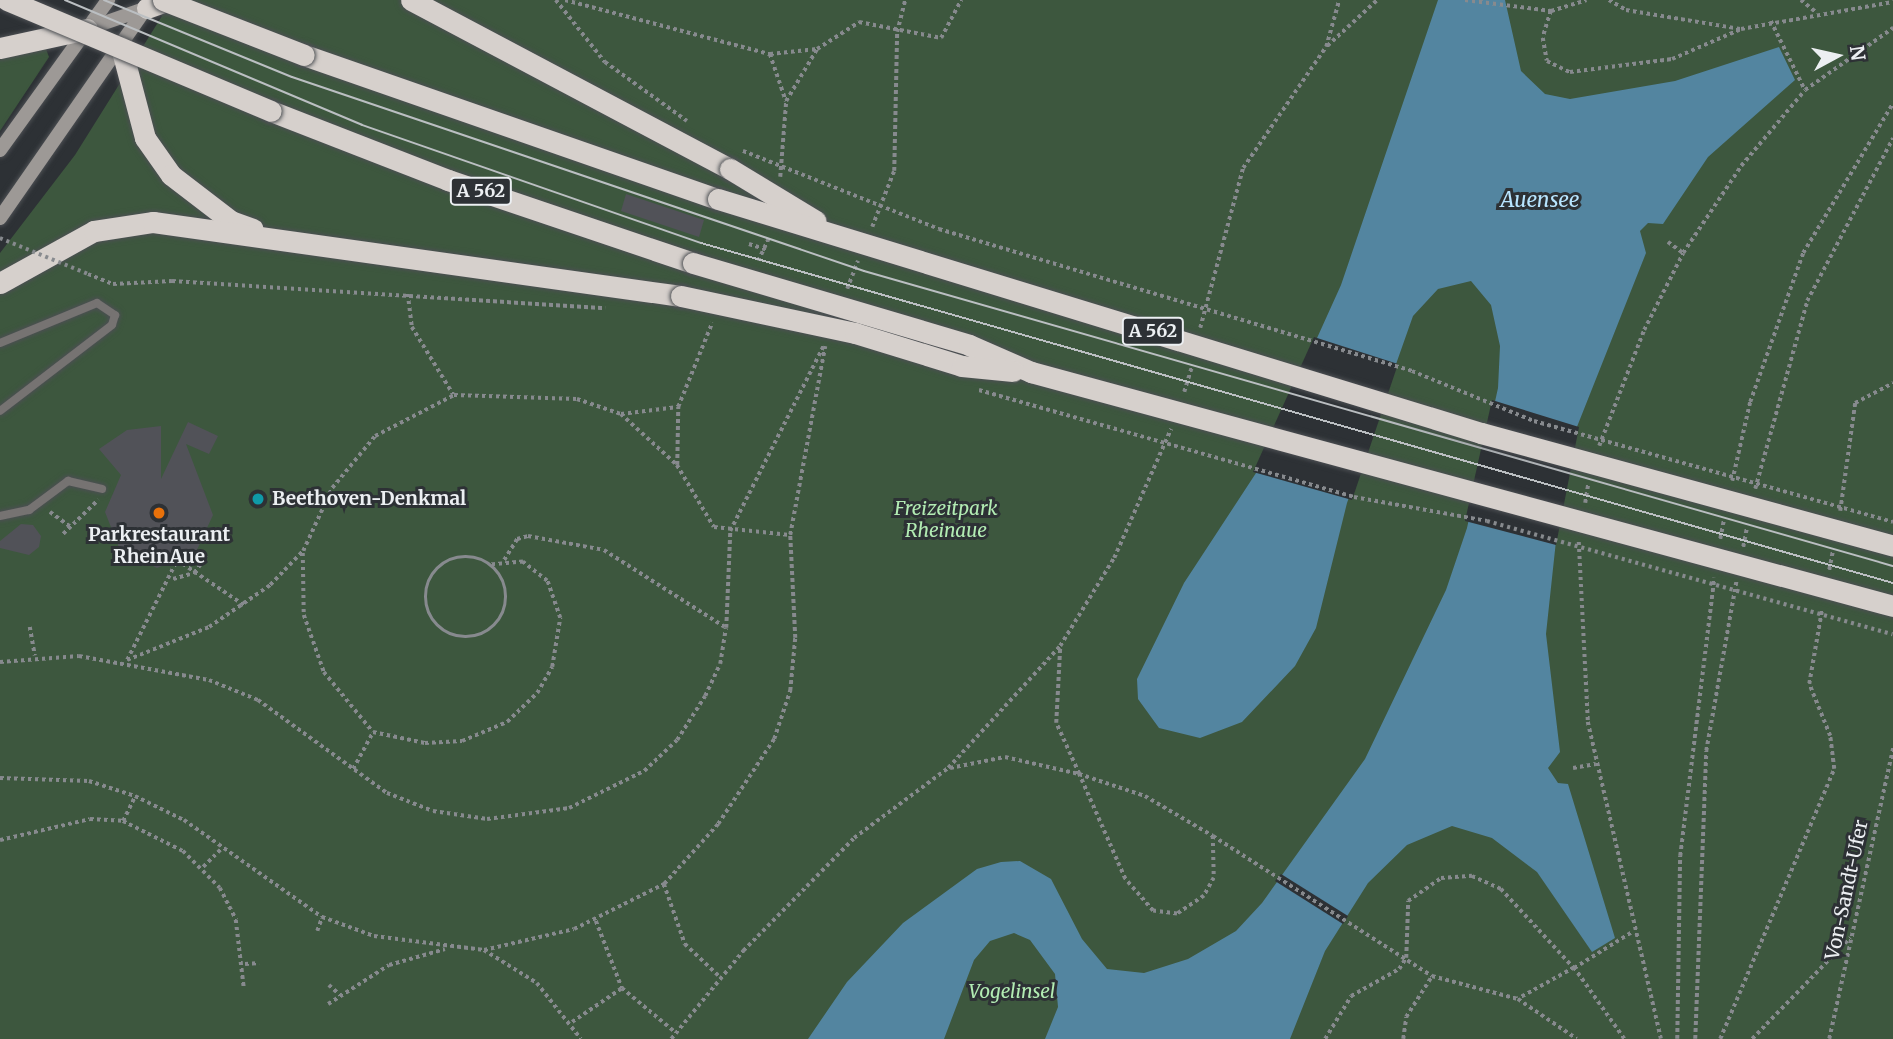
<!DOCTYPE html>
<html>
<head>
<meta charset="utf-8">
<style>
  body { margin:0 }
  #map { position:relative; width:1893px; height:1039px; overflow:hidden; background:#2d3135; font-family:Merriweather,serif }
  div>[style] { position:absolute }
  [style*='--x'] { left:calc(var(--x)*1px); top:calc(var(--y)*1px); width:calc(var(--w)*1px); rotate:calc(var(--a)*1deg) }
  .green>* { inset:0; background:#3d573e }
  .water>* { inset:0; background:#5385a0 }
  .pier>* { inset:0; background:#2d3135 }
  .building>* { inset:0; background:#515258 }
  .path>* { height:3.5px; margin-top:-1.75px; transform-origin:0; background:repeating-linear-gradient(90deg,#878a8e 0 3.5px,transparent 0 7px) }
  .path>.ring { margin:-1.75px; padding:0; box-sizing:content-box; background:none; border:3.5px solid #878a8e; border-radius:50% }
  .roads { filter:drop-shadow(0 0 2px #4c4f53) drop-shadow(0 0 2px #4c4f53) }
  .lane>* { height:8px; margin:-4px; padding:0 4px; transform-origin:4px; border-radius:4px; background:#767372 }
  .secondary>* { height:14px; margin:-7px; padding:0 7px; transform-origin:7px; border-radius:7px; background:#9d9996 }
  .highway>* { height:21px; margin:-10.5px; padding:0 10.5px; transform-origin:10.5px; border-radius:10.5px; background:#d6d0cc }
  .tram>* { height:2px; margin:-1px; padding:0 1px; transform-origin:1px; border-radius:1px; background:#bbbfc2 }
  .path-bridge>* { height:3.5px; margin-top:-1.75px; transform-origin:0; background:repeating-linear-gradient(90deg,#878a8e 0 3.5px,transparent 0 7px) }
  .bridges { filter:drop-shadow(0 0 2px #4c4f53) drop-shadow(0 0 2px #4c4f53) }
  .highway-bridge>* { height:21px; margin:-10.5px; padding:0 10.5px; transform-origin:10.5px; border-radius:10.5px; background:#d6d0cc }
  .dots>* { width:19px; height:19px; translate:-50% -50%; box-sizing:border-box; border:4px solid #2d3135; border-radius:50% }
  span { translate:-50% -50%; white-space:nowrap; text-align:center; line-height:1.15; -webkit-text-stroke:6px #2d3135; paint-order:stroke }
  .shield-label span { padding:2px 5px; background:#2d3135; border:2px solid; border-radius:5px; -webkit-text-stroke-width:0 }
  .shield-label { font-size:18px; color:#eceff2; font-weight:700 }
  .poi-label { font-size:19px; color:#eceff2; font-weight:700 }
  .left { translate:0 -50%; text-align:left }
  .park-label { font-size:19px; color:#b2ecb3; font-style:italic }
  .street-label { font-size:19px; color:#eceff2 }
  .water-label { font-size:21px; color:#b8e5ff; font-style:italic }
  .north { position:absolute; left:1802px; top:21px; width:70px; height:70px; -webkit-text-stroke:5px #2d3135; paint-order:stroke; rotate:82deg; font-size:19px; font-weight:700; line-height:28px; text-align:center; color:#eceff2 }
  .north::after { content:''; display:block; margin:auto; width:24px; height:32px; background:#eceff2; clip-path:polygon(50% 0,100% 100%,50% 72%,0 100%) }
</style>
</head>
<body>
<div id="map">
  <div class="green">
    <i style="clip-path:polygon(172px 0,1893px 0,1893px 1039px,0 1039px,0 253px,75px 155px)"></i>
    <i style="clip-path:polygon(46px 49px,49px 57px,0 131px,0 59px)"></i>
  </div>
  <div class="water">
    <i style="clip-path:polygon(1438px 0,1505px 0,1521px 71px,1545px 94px,1570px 99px,1675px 81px,1779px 47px,1795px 80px,1708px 157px,1663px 224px,1648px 223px,1640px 231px,1646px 253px,1565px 457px,1546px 634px,1560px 752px,1548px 768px,1558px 783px,1568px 784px,1615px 938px,1592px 952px,1537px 872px,1492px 838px,1452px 826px,1407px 845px,1368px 883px,1325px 951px,1290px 1039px,1045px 1039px,1058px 1007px,1055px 974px,1030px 940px,1014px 933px,990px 941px,974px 960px,944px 1039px,808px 1039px,847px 982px,903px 923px,977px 869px,1001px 862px,1020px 861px,1051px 879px,1082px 939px,1107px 969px,1144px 973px,1188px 959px,1236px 931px,1262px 903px,1365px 759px,1446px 590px,1467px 528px,1498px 388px,1500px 346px,1491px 305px,1471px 281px,1438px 289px,1413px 316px,1347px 503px,1316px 628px,1295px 666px,1242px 722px,1200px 738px,1159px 728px,1138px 699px,1137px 679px,1184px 583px,1256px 473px,1341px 285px)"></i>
  </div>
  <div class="pier">
    <i style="clip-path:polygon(1314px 337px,1398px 364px,1352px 500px,1253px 472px)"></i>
    <i style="clip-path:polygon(1492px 400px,1579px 427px,1556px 545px,1465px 521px)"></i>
    <i style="clip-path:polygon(1281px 874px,1348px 916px,1343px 924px,1275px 881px)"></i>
  </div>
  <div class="building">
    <i style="clip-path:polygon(626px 194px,704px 220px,699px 237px,621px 211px)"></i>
    <i style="clip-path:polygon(188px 422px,218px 436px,209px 454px,186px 444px,213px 515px,196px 552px,157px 568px,120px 550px,105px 512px,121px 475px,99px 449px,127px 430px,161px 426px,161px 479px)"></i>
    <i style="clip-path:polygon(21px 524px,33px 525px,41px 536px,39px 547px,29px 555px,0 548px,0 541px)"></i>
  </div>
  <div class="path">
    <i style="--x:556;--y:0;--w:79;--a:51.7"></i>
    <i style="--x:605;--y:62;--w:101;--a:35.7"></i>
    <i style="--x:565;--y:0;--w:212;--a:14.8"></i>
    <i style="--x:770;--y:54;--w:47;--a:-6.1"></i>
    <i style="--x:817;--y:49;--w:50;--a:-32.7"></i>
    <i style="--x:859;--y:22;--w:84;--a:11"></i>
    <i style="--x:941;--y:38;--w:43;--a:-62.2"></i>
    <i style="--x:1465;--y:0;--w:87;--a:7.3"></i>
    <i style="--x:1551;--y:11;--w:37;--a:-17"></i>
    <i style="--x:1609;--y:0;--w:20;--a:30"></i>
    <i style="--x:1626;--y:10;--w:117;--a:9.4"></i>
    <i style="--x:1741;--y:29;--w:154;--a:-10.1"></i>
    <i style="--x:1801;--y:0;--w:19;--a:39"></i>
    <i style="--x:1551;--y:11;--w:28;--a:107"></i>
    <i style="--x:1543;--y:38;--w:23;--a:80"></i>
    <i style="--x:1547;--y:61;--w:25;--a:26"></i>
    <i style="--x:1570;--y:72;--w:103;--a:-7.3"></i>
    <i style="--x:1672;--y:59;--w:75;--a:-23.5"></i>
    <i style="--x:1771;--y:21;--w:77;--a:63.8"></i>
    <i style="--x:1327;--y:46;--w:68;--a:-42.6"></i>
    <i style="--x:770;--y:54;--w:50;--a:71.2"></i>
    <i style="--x:780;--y:177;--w:76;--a:-85.5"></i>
    <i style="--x:786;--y:101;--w:61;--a:-59.2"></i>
    <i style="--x:872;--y:227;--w:60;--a:-68.6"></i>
    <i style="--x:894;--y:171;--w:139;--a:-88.8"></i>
    <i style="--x:897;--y:32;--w:33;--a:-76"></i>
    <i style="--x:1668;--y:242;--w:19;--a:36"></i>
    <i style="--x:749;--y:244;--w:19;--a:18"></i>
    <i style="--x:758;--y:261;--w:26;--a:-65"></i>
    <i style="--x:88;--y:274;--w:27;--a:22"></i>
    <i style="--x:113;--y:284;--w:59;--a:-2.9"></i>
    <i style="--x:172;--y:281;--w:434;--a:3.6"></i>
    <i style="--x:847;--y:289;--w:30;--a:-69"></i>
    <i style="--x:408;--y:294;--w:33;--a:83"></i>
    <i style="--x:412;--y:327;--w:79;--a:58.5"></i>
    <i style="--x:1200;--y:328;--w:166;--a:-75"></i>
    <i style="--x:1243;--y:168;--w:147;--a:-55.6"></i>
    <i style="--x:1326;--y:47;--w:49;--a:-74.5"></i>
    <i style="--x:1184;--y:392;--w:27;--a:-73"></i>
    <i style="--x:621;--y:414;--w:57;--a:-7"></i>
    <i style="--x:678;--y:407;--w:91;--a:-68"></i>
    <i style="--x:1599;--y:446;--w:124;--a:-68.8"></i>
    <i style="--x:1644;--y:330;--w:86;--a:-63.1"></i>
    <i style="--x:1683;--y:253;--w:105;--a:-56.3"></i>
    <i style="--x:1741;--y:166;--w:99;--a:-49.9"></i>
    <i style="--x:1805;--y:90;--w:108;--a:-35.2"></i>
    <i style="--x:677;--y:465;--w:58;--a:-89"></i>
    <i style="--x:1732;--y:481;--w:81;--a:-77.2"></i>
    <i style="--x:1750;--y:402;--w:158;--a:-70.4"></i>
    <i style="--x:1803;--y:253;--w:175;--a:-59"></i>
    <i style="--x:1755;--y:489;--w:195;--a:-74.5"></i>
    <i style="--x:1807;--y:301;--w:184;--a:-62.2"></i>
    <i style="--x:1585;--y:503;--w:20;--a:-81"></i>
    <i style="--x:1840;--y:511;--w:109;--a:-82.1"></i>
    <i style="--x:1855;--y:403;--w:43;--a:-27.8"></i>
    <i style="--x:50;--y:512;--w:26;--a:36"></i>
    <i style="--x:63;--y:534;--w:49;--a:-44.2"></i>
    <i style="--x:1720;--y:539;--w:20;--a:-79"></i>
    <i style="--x:1579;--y:542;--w:180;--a:87.1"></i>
    <i style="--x:1588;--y:722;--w:325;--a:77"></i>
    <i style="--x:1743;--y:547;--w:20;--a:-79"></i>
    <i style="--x:303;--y:553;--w:62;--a:89.1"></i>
    <i style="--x:304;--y:615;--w:60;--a:70.7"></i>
    <i style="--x:324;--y:672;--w:77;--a:50.8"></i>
    <i style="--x:373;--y:732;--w:53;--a:11.9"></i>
    <i style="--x:425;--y:743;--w:37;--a:-3"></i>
    <i style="--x:462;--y:741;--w:49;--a:-22.9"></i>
    <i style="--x:507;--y:722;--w:42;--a:-44"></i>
    <i style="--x:537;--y:693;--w:30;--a:-60"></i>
    <i style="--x:552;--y:667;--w:50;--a:-80.7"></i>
    <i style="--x:560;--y:618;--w:39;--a:-109"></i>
    <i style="--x:547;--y:581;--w:31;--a:-142"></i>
    <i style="--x:523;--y:562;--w:33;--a:175"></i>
    <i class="ring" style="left:426px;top:557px;width:76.5px;height:76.5px"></i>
    <i style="--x:504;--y:560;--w:25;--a:-58"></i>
    <i style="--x:517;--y:539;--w:11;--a:-15"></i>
    <i style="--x:528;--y:536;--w:77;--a:10.4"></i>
    <i style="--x:604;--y:550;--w:143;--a:32.5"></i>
    <i style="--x:1829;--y:570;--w:20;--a:-79"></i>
    <i style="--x:173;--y:579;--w:22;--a:-16"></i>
    <i style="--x:194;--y:573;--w:21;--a:-53"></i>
    <i style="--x:30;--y:627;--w:29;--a:80"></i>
    <i style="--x:127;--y:660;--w:88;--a:-21.9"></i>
    <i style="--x:209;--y:627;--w:74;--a:-34.5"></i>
    <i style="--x:270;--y:585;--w:47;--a:-45.9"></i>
    <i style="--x:303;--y:551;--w:69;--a:-65.3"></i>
    <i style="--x:332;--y:488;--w:67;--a:-50.4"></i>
    <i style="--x:375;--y:436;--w:89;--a:-27.4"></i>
    <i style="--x:454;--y:395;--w:123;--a:1.9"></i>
    <i style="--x:577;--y:399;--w:46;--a:18.8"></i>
    <i style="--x:621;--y:414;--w:76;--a:42.3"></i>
    <i style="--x:677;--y:465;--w:72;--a:59.2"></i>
    <i style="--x:714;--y:527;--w:76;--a:6"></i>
    <i style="--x:127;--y:660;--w:112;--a:-63.4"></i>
    <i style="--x:177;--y:560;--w:81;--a:33.9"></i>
    <i style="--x:0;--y:662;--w:79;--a:-4.3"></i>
    <i style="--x:79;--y:656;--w:132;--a:10.5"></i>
    <i style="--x:209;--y:680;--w:53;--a:22.2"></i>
    <i style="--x:258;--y:700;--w:159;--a:35.8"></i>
    <i style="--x:387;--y:793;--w:49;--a:21.4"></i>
    <i style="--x:433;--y:811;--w:55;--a:8.4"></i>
    <i style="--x:487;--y:819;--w:83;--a:-7.6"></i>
    <i style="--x:569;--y:808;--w:84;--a:-26.3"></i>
    <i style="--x:644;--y:771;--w:45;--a:-43.2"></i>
    <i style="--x:677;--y:740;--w:52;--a:-57.5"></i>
    <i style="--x:705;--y:696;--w:35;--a:-65"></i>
    <i style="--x:720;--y:664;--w:36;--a:-81"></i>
    <i style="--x:726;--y:628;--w:97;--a:-87.6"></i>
    <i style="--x:730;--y:531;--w:208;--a:-63.2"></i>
    <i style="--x:950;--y:768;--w:56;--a:-11.3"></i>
    <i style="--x:1005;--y:757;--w:76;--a:12.9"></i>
    <i style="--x:1079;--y:774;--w:56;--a:-114.3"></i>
    <i style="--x:1056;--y:723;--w:76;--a:-87"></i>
    <i style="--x:1573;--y:768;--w:23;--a:-10"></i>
    <i style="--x:353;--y:769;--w:42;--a:-61.6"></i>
    <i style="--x:0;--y:778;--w:89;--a:1.9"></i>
    <i style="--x:89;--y:781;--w:48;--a:18.1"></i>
    <i style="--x:135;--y:796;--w:55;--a:26.1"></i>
    <i style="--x:184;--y:820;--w:169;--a:35.1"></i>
    <i style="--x:322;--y:917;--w:55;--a:20.1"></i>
    <i style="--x:374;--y:936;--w:111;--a:7.3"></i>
    <i style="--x:484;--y:950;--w:62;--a:31.9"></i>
    <i style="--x:537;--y:983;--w:71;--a:51.8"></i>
    <i style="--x:123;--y:821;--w:28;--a:-64"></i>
    <i style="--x:1213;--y:836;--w:42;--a:88.6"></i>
    <i style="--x:1214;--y:878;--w:21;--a:119"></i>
    <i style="--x:1204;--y:896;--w:32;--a:146"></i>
    <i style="--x:1177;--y:914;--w:24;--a:-173"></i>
    <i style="--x:1153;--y:911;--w:43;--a:-131.2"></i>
    <i style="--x:1125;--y:879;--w:115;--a:-113.7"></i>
    <i style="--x:1079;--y:774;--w:70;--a:18.4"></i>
    <i style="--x:1145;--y:796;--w:79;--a:30.5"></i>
    <i style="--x:1213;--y:836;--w:260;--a:32.6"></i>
    <i style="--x:1432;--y:976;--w:89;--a:15"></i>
    <i style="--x:1518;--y:999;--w:71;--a:34.1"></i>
    <i style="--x:0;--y:840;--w:92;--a:-13.1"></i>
    <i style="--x:90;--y:819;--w:33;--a:3"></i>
    <i style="--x:123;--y:821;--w:67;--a:26.6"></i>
    <i style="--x:183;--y:851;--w:52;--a:45"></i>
    <i style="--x:220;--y:888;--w:36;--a:63"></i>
    <i style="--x:236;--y:920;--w:68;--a:83.3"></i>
    <i style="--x:203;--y:867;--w:27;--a:-45"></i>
    <i style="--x:664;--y:884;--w:64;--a:70.7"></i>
    <i style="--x:685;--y:944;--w:48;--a:43.3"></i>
    <i style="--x:596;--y:921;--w:72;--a:68.8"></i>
    <i style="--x:622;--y:988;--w:69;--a:39.7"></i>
    <i style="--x:317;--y:931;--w:15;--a:-70"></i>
    <i style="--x:484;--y:950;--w:92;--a:-13.1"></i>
    <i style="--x:574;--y:929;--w:101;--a:-26.6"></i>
    <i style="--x:664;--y:884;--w:81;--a:-48"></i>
    <i style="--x:718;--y:824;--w:102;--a:-56.6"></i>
    <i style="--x:774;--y:739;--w:51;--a:-71.6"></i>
    <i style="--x:790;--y:691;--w:53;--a:-84.6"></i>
    <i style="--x:795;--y:638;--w:103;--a:-92.8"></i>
    <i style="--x:790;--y:535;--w:192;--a:-79.5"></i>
    <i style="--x:245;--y:964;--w:14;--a:-4"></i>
    <i style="--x:329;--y:985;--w:15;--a:42"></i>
    <i style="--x:328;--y:1004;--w:72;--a:-32.6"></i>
    <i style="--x:389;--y:965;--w:58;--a:-15.9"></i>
    <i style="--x:572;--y:1022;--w:60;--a:-34.2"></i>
    <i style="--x:671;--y:1039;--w:114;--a:-50.7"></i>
    <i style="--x:743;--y:951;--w:158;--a:-45.5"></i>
    <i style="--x:854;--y:838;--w:117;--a:-36.7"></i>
    <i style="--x:948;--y:768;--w:166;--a:-47.4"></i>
    <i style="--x:1060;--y:646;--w:103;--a:-58.5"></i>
    <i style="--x:1114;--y:558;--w:141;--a:-66.2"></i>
    <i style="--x:1325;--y:1039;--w:50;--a:-58.8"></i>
    <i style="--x:1351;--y:996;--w:55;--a:-29.4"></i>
    <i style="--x:1399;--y:969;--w:13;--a:-58"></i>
    <i style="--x:1406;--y:958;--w:57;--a:-88"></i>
    <i style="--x:1408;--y:901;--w:40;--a:-34.9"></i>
    <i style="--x:1441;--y:878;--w:31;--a:-4"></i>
    <i style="--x:1472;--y:876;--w:32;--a:24"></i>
    <i style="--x:1501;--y:889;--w:108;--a:47.3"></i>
    <i style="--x:1574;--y:968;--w:64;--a:151"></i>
    <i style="--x:1403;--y:1039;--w:22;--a:-82"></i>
    <i style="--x:1406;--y:1017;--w:49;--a:-57.6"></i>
    <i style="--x:1624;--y:1039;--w:87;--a:-125.2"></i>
    <i style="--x:1574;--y:968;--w:68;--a:-31.8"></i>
    <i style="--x:1677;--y:1039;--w:183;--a:-89.1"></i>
    <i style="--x:1680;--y:856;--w:280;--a:-83"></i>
    <i style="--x:1695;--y:1039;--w:288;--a:-87.8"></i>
    <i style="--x:1706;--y:751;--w:172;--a:-79.9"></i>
    <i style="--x:1720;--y:1039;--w:293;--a:-67.1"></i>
    <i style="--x:1834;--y:769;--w:33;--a:-97"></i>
    <i style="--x:1830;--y:736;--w:56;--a:-112"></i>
    <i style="--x:1809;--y:684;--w:76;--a:-80.2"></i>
    <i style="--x:1752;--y:1039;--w:141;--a:-45.9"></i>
    <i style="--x:1829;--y:1039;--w:299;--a:-77.6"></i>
  </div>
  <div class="roads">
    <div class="lane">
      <i style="--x:0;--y:343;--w:105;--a:-22.4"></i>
      <i style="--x:97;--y:303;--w:22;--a:34"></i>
      <i style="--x:115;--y:315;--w:10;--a:107"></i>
      <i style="--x:112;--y:325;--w:141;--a:142.5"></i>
      <i style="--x:0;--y:516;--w:30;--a:-12"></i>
      <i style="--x:29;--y:510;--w:49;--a:-36.6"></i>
      <i style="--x:68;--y:481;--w:35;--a:13"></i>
    </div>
    <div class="secondary">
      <i style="--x:87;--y:29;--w:64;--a:-19.3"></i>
      <i style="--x:0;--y:150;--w:185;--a:-54.2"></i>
      <i style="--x:0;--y:218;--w:264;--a:-55.2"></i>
    </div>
    <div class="highway">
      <i style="--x:411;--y:0;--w:361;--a:27.9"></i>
      <i style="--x:147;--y:8;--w:23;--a:-20"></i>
      <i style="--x:121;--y:47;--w:94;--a:75.2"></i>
      <i style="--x:145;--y:138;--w:45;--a:54.9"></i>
      <i style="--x:171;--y:175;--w:76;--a:37.5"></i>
      <i style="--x:231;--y:221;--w:23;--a:20"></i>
      <i style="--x:0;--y:48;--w:89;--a:-12.3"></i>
      <i style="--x:304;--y:55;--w:438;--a:19.2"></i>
      <i style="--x:271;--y:111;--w:190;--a:21.3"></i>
      <i style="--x:448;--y:180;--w:259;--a:18.7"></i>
      <i style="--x:0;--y:283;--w:107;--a:-29"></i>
      <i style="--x:94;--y:231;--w:60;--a:-8.7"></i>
      <i style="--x:153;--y:222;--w:533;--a:7.98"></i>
    </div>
  </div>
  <div class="tram">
    <i style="--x:65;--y:0;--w:322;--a:22.8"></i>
    <i style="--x:362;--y:125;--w:359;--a:19.2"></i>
    <i style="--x:701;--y:243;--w:1240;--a:15.92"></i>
    <i style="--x:104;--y:0;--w:203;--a:22.3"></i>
    <i style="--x:292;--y:77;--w:604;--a:18.73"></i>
    <i style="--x:864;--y:271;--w:1070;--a:16"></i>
  </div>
  <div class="path-bridge">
    <i style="--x:743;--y:151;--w:211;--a:21.7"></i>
    <i style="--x:939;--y:229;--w:494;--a:16.7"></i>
    <i style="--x:1412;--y:371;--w:132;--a:22.3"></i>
    <i style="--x:1534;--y:421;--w:373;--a:15.7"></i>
    <i style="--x:0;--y:238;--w:95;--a:22.2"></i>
    <i style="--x:979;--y:390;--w:390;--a:15.9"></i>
    <i style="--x:1354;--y:497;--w:135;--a:10.2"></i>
    <i style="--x:1487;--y:521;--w:421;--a:15.6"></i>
  </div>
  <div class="bridges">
    <div class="highway-bridge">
      <i style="--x:7;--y:0;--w:286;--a:22.8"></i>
      <i style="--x:163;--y:0;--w:151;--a:21.3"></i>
      <i style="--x:730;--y:169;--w:100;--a:31.2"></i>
      <i style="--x:718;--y:199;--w:798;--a:17.05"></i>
      <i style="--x:1481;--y:433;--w:427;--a:15.3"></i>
      <i style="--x:693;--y:263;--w:288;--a:16.5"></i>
      <i style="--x:969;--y:345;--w:68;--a:23.5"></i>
      <i style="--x:1031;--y:372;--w:893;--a:15.19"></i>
      <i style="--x:681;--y:296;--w:178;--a:12"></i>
      <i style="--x:855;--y:333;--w:112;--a:17.1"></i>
      <i style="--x:962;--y:366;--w:51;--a:5.6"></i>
    </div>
  </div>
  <div class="dots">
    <i style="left:258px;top:499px;background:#0f9aa8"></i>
    <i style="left:159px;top:513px;background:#e8710a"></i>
  </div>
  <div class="shield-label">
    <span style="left:481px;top:191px">A 562</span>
    <span style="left:1153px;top:331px">A 562</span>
  </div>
  <div class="poi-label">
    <span class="left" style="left:272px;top:499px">Beethoven-Denkmal</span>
    <span style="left:159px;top:546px">Parkrestaurant<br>RheinAue</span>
  </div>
  <div class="park-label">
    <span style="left:946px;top:520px">Freizeitpark<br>Rheinaue</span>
    <span style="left:1012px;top:992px">Vogelinsel</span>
  </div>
  <div class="street-label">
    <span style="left:1847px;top:890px;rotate:-78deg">Von-Sandt-Ufer</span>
  </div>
  <div class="water-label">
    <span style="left:1540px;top:200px">Auensee</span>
  </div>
  <div class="north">N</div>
</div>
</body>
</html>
